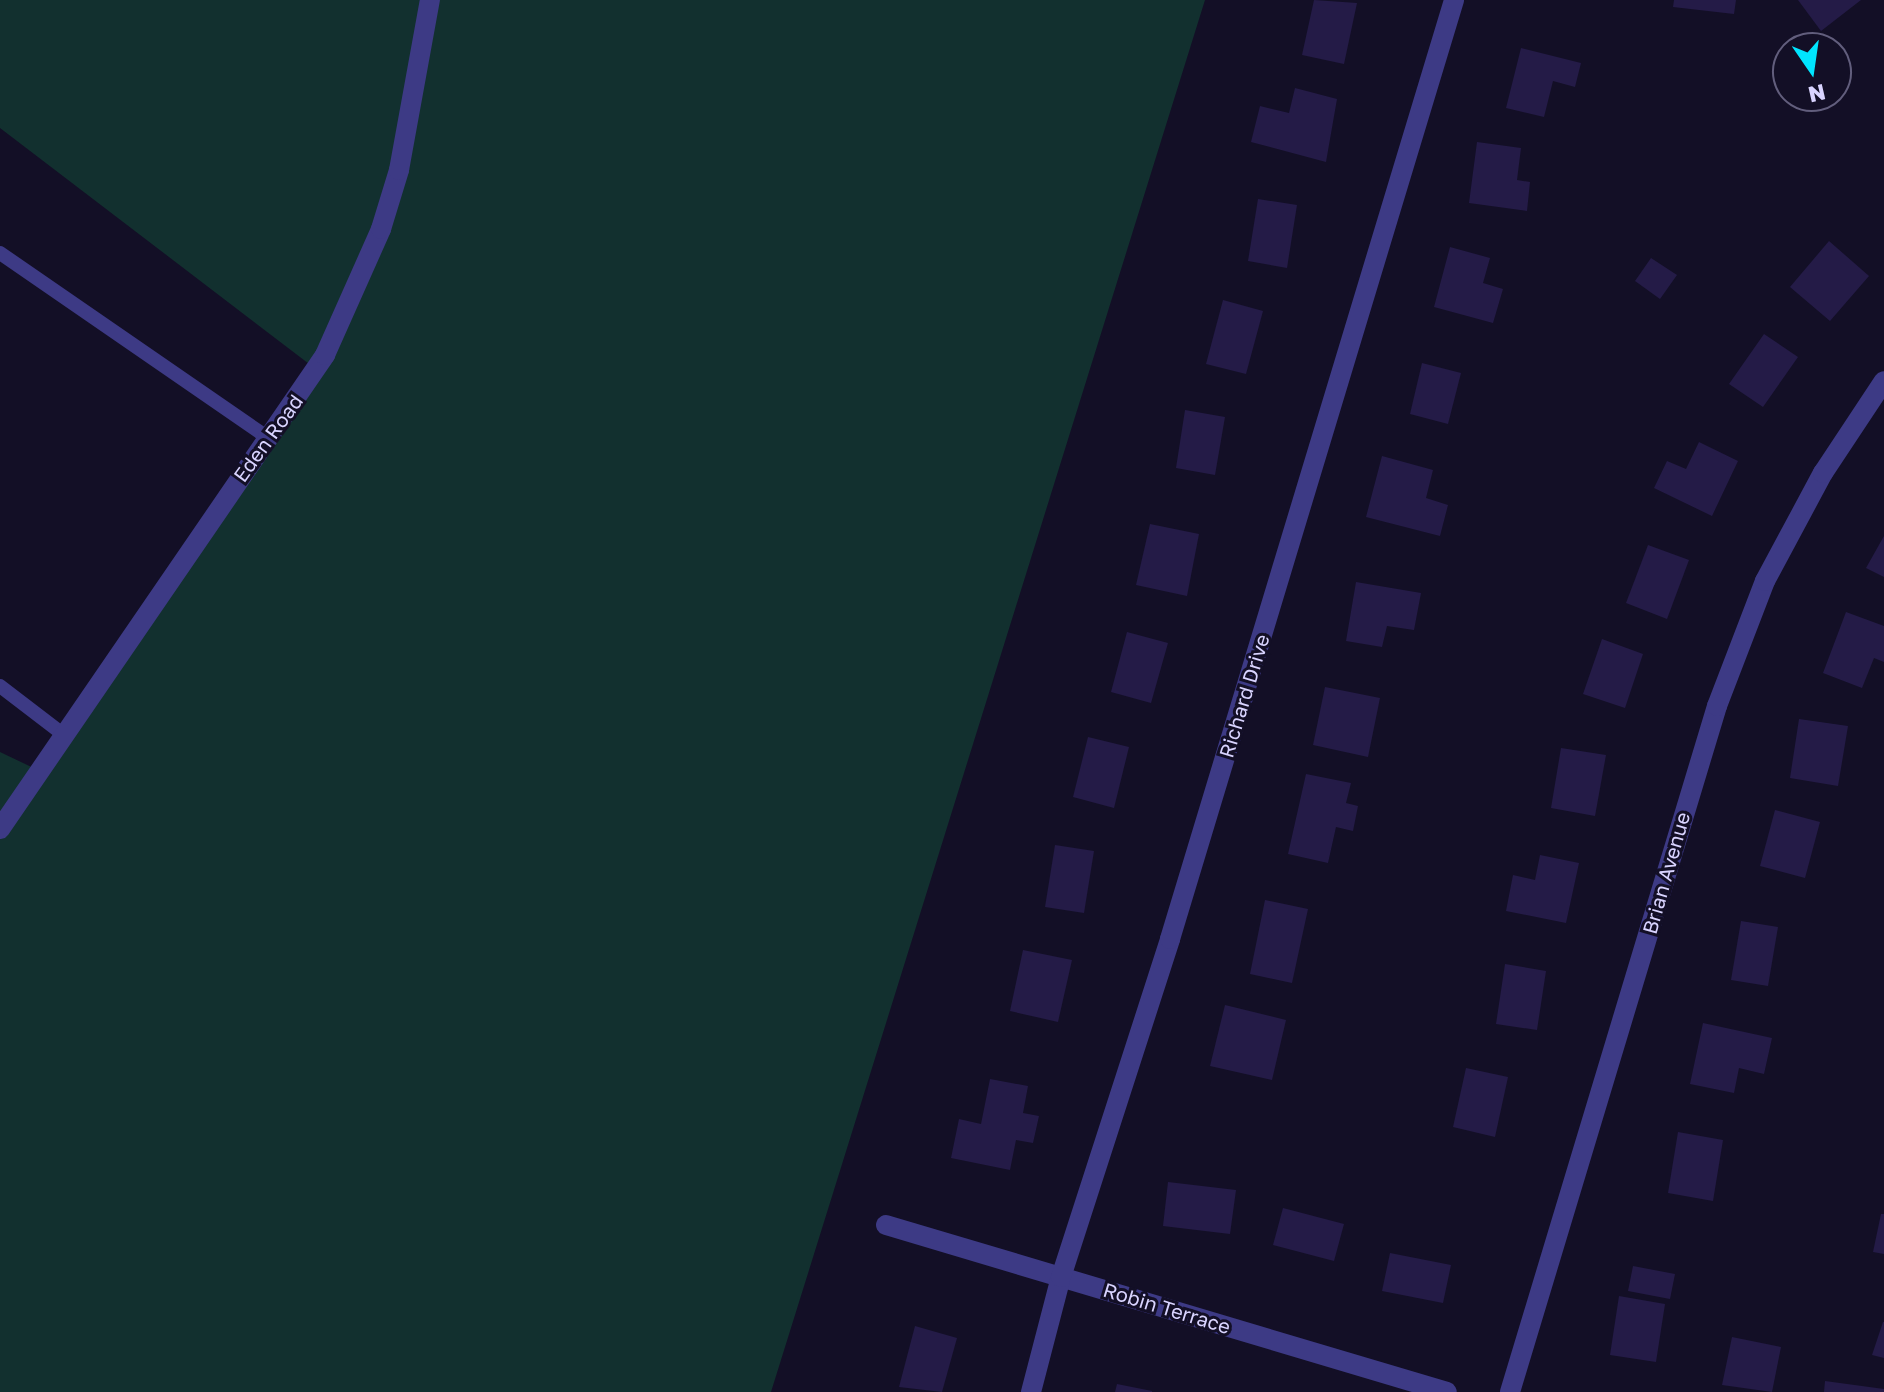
<!DOCTYPE html>
<html>
<head>
<meta charset="utf-8">
<style>
  body { margin:0 }
  #map { position:relative; width:1884px; height:1392px; overflow:hidden; background:#130f26; font-family:"Golos Text",sans-serif }
  div>[style] { position:absolute }
  [style*='--x'] { left:calc(var(--x)*1px); top:calc(var(--y)*1px); width:calc(var(--w)*1px); rotate:calc(var(--a)*1deg) }
  .green>* { inset:0; background:#12302f }
  .building>* { inset:0; background:#241b47 }
  .lane>* { height:14px; margin:-7px; padding:0 7px; transform-origin:7px; border-radius:7px; background:#3d3a85 }
  .street>* { height:20px; margin:-10px; padding:0 10px; transform-origin:10px; border-radius:10px; background:#3d3a85 }
  span { translate:-50% -50%; white-space:nowrap; text-align:center; line-height:1.15; -webkit-text-stroke:6px #130f26; paint-order:stroke }
  .street-label { font-size:20px; color:#d9d4ff }
  .north { position:absolute; left:1772px; top:32px; width:80px; height:80px; box-sizing:border-box; background:#130f26; border:2px solid #625e7d; border-radius:50%; rotate:167deg; font-size:22px; font-weight:700; line-height:32px; text-align:center; color:#d9d4ff }
  .north::after { content:''; display:block; margin:auto; width:28px; height:36px; background:#00e5ff; clip-path:polygon(50% 0,100% 100%,50% 72%,0 100%) }
</style>
</head>
<body>
<div id="map">
  <div class="green">
    <i style="clip-path:polygon(0 0,1205px 0,771px 1392px,0 1392px,0 752px,42px 772px,317px 370px,0 128px)"></i>
  </div>
  <div class="building">
    <i style="clip-path:polygon(1314px 0,1357px 3px,1344px 64px,1302px 55px)"></i>
    <i style="clip-path:polygon(1674px 0,1736px 0,1734px 14px,1673px 7px)"></i>
    <i style="clip-path:polygon(1798px 0,1861px 0,1821px 31px)"></i>
    <i style="clip-path:polygon(1521px 48px,1581px 63px,1575px 87px,1553px 81px,1544px 117px,1506px 108px)"></i>
    <i style="clip-path:polygon(1295px 88px,1337px 99px,1326px 162px,1251px 142px,1260px 106px,1289px 113px)"></i>
    <i style="clip-path:polygon(1477px 142px,1521px 148px,1517px 180px,1530px 182px,1527px 211px,1469px 203px)"></i>
    <i style="clip-path:polygon(1258px 199px,1297px 205px,1287px 268px,1248px 261px)"></i>
    <i style="clip-path:polygon(1829px 241px,1869px 276px,1830px 321px,1790px 287px)"></i>
    <i style="clip-path:polygon(1450px 247px,1490px 258px,1483px 283px,1503px 289px,1493px 323px,1434px 307px)"></i>
    <i style="clip-path:polygon(1651px 258px,1677px 275px,1660px 299px,1635px 281px)"></i>
    <i style="clip-path:polygon(1223px 300px,1263px 311px,1246px 374px,1206px 364px)"></i>
    <i style="clip-path:polygon(1764px 334px,1798px 357px,1763px 407px,1729px 384px)"></i>
    <i style="clip-path:polygon(1422px 363px,1461px 373px,1448px 424px,1410px 414px)"></i>
    <i style="clip-path:polygon(1185px 410px,1225px 417px,1215px 475px,1176px 468px)"></i>
    <i style="clip-path:polygon(1699px 442px,1738px 461px,1712px 516px,1654px 488px,1667px 461px,1686px 469px)"></i>
    <i style="clip-path:polygon(1382px 456px,1433px 470px,1426px 498px,1448px 505px,1440px 536px,1366px 517px)"></i>
    <i style="clip-path:polygon(1150px 524px,1199px 534px,1187px 596px,1136px 585px)"></i>
    <i style="clip-path:polygon(1884px 536px,1884px 577px,1866px 568px)"></i>
    <i style="clip-path:polygon(1648px 545px,1689px 560px,1667px 619px,1626px 603px)"></i>
    <i style="clip-path:polygon(1356px 582px,1421px 593px,1414px 630px,1387px 626px,1382px 647px,1346px 641px)"></i>
    <i style="clip-path:polygon(1846px 612px,1884px 626px,1884px 662px,1874px 658px,1862px 688px,1823px 673px)"></i>
    <i style="clip-path:polygon(1127px 632px,1168px 643px,1151px 703px,1111px 692px)"></i>
    <i style="clip-path:polygon(1602px 639px,1643px 654px,1625px 708px,1583px 694px)"></i>
    <i style="clip-path:polygon(1325px 687px,1380px 698px,1368px 757px,1313px 745px)"></i>
    <i style="clip-path:polygon(1799px 719px,1848px 726px,1838px 786px,1790px 778px)"></i>
    <i style="clip-path:polygon(1088px 737px,1129px 747px,1114px 808px,1073px 797px)"></i>
    <i style="clip-path:polygon(1561px 748px,1606px 755px,1595px 816px,1551px 808px)"></i>
    <i style="clip-path:polygon(1306px 774px,1351px 783px,1346px 803px,1358px 806px,1353px 831px,1336px 827px,1328px 863px,1288px 854px)"></i>
    <i style="clip-path:polygon(1775px 810px,1820px 822px,1805px 878px,1760px 866px)"></i>
    <i style="clip-path:polygon(1055px 845px,1094px 851px,1084px 913px,1045px 907px)"></i>
    <i style="clip-path:polygon(1540px 855px,1579px 863px,1566px 923px,1506px 911px,1513px 875px,1535px 880px)"></i>
    <i style="clip-path:polygon(1265px 900px,1308px 909px,1292px 983px,1250px 974px)"></i>
    <i style="clip-path:polygon(1741px 921px,1778px 927px,1768px 986px,1731px 980px)"></i>
    <i style="clip-path:polygon(1023px 950px,1072px 960px,1058px 1022px,1010px 1011px)"></i>
    <i style="clip-path:polygon(1505px 964px,1546px 971px,1537px 1030px,1496px 1024px)"></i>
    <i style="clip-path:polygon(1225px 1005px,1286px 1020px,1272px 1080px,1210px 1066px)"></i>
    <i style="clip-path:polygon(1703px 1023px,1772px 1038px,1764px 1074px,1739px 1068px,1734px 1093px,1690px 1084px)"></i>
    <i style="clip-path:polygon(1466px 1068px,1508px 1077px,1495px 1137px,1453px 1127px)"></i>
    <i style="clip-path:polygon(990px 1079px,1028px 1086px,1023px 1113px,1039px 1116px,1033px 1143px,1016px 1140px,1010px 1170px,951px 1158px,959px 1119px,981px 1124px)"></i>
    <i style="clip-path:polygon(1678px 1132px,1723px 1140px,1713px 1201px,1668px 1193px)"></i>
    <i style="clip-path:polygon(1168px 1182px,1236px 1190px,1230px 1234px,1163px 1226px)"></i>
    <i style="clip-path:polygon(1283px 1208px,1344px 1224px,1334px 1261px,1273px 1245px)"></i>
    <i style="clip-path:polygon(1881px 1214px,1884px 1214px,1884px 1254px,1873px 1252px)"></i>
    <i style="clip-path:polygon(1390px 1253px,1451px 1265px,1443px 1303px,1382px 1291px)"></i>
    <i style="clip-path:polygon(1633px 1266px,1675px 1274px,1670px 1299px,1628px 1291px)"></i>
    <i style="clip-path:polygon(1619px 1296px,1665px 1304px,1656px 1362px,1610px 1355px)"></i>
    <i style="clip-path:polygon(1883px 1322px,1884px 1322px,1884px 1358px,1872px 1355px)"></i>
    <i style="clip-path:polygon(915px 1326px,957px 1338px,942px 1392px,899px 1387px)"></i>
    <i style="clip-path:polygon(1732px 1337px,1781px 1347px,1772px 1392px,1722px 1385px)"></i>
    <i style="clip-path:polygon(1825px 1381px,1884px 1389px,1884px 1392px,1824px 1392px)"></i>
    <i style="clip-path:polygon(1117px 1384px,1152px 1391px,1152px 1392px,1115px 1392px)"></i>
  </div>
  <div class="lane">
    <i style="--x:0;--y:253;--w:326;--a:34.6"></i>
    <i style="--x:0;--y:686;--w:81;--a:37.4"></i>
  </div>
  <div class="street">
    <i style="--x:0;--y:829;--w:575;--a:-55.56"></i>
    <i style="--x:325;--y:355;--w:138;--a:-66"></i>
    <i style="--x:381;--y:229;--w:62;--a:-73"></i>
    <i style="--x:399;--y:170;--w:173;--a:-79.7"></i>
    <i style="--x:886;--y:1225;--w:585;--a:16.58"></i>
    <i style="--x:1031;--y:1392;--w:119;--a:-75.4"></i>
    <i style="--x:1061;--y:1277;--w:355;--a:-72.1"></i>
    <i style="--x:1170;--y:939;--w:981;--a:-73.17"></i>
    <i style="--x:1510;--y:1392;--w:717;--a:-73.21"></i>
    <i style="--x:1717;--y:706;--w:134;--a:-69"></i>
    <i style="--x:1765;--y:581;--w:123;--a:-61.8"></i>
    <i style="--x:1823;--y:473;--w:110;--a:-56.5"></i>
  </div>
  <div class="street-label">
    <span style="left:268px;top:438px;rotate:-54deg">Eden Road</span>
    <span style="left:1244px;top:696px;rotate:-73deg">Richard Drive</span>
    <span style="left:1666px;top:873px;rotate:-74deg">Brian Avenue</span>
    <span style="left:1167px;top:1308px;rotate:17deg">Robin Terrace</span>
  </div>
  <div class="north">N</div>
</div>
</body>
</html>
